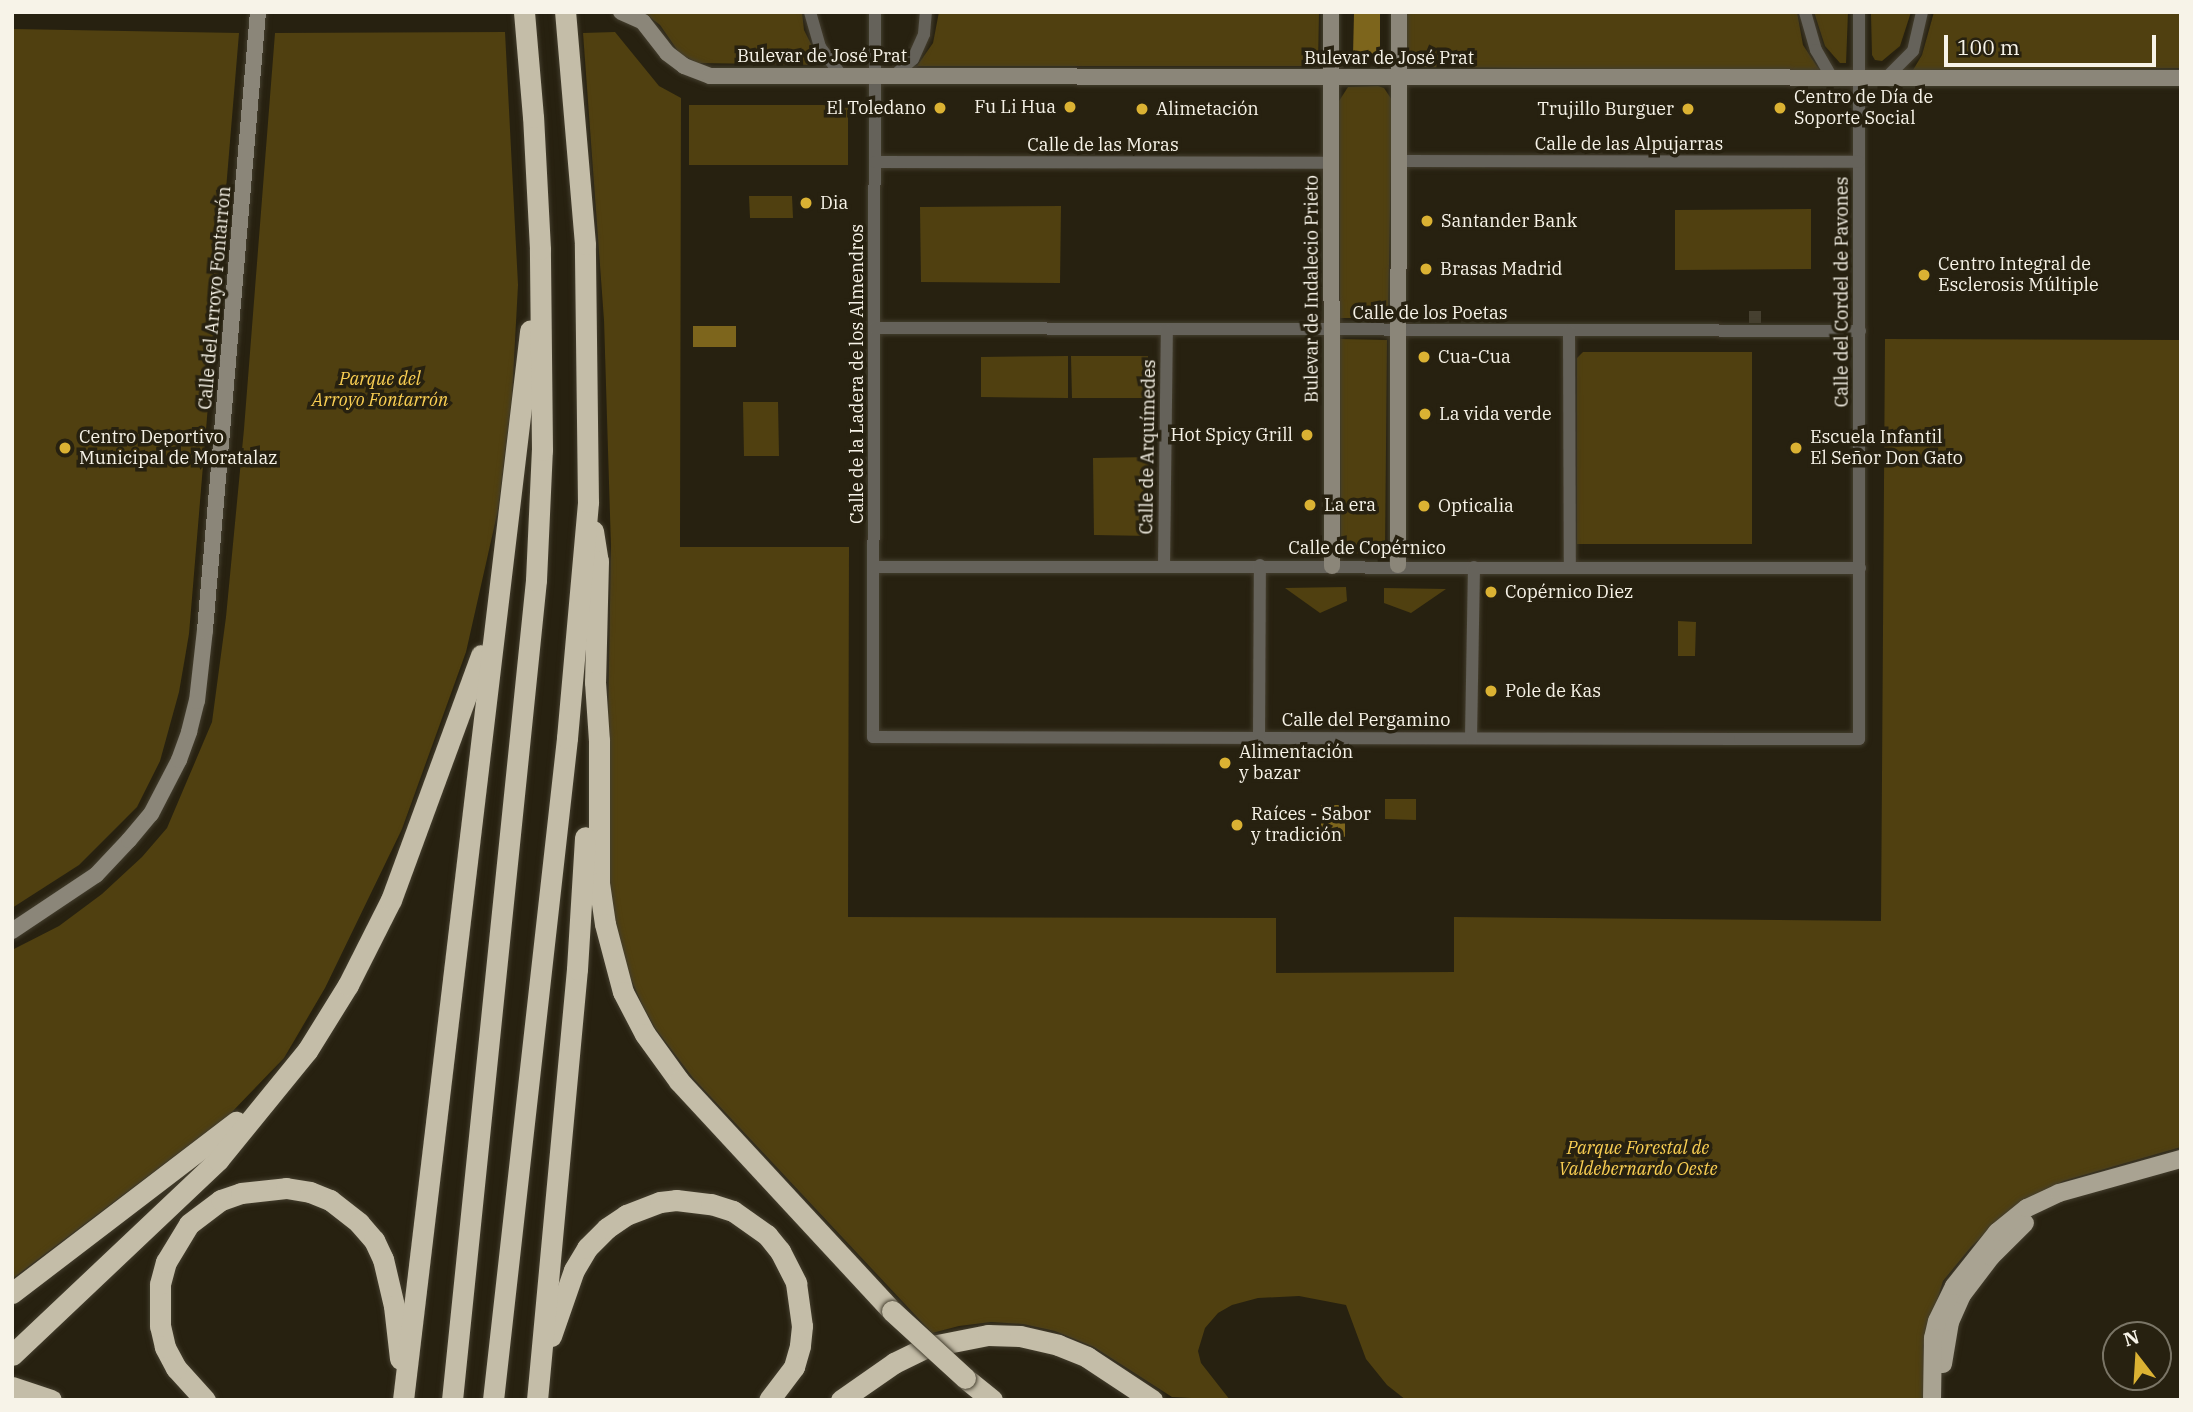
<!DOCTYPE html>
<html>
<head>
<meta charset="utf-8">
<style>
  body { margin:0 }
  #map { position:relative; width:2193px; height:1412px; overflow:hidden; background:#272110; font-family:"IBM Plex Serif",serif }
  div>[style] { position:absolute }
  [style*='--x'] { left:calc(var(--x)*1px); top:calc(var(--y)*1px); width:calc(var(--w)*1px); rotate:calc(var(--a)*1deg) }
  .green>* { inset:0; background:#504010 }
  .water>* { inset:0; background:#7d651c }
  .street-tunnel>* { height:12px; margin-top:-6px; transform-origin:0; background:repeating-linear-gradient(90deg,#464030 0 12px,transparent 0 18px) }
  .roads { filter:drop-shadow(0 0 2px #443e2e) drop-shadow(0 0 2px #443e2e) }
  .street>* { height:12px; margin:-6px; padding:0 6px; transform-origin:6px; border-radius:6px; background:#65625a }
  .secondary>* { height:16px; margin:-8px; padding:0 8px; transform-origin:8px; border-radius:8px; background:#8b8679 }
  .primary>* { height:18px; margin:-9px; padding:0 9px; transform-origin:9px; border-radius:9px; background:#a9a392 }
  .highway>* { height:21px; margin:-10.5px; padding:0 10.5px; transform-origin:10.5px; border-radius:10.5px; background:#c4bda8 }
  .bridges { filter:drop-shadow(0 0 2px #443e2e) drop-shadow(0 0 2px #443e2e) }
  .highway-bridge>* { height:21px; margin:-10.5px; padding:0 10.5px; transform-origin:10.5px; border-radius:10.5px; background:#c4bda8 }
  .dots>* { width:19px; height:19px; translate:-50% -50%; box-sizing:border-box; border:4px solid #272110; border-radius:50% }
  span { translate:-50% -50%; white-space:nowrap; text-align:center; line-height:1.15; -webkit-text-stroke:7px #272110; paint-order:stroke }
  .street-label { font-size:18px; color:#f7f3e8 }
  .poi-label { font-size:18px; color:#f7f3e8 }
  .left { translate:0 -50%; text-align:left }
  .right { translate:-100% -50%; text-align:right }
  .park-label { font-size:18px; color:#facf53; font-style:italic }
  .frame { position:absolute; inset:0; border:14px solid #f7f3e8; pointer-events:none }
  .north { position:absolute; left:2102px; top:1321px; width:70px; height:70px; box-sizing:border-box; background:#272110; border:2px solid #7a7566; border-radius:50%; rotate:343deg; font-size:19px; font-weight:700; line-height:28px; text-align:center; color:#f7f3e8 }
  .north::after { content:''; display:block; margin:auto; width:24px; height:32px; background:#dbb233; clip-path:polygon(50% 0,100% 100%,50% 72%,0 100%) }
  .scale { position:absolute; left:1944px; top:35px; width:212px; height:32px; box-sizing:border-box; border:4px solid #f7f3e8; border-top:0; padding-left:9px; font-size:21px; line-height:24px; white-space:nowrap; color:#f7f3e8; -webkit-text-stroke:5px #272110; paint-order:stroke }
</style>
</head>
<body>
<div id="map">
  <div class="green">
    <i style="clip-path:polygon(643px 12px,802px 12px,804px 30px,819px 60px,817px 65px,698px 63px,680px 54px,660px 25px)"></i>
    <i style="clip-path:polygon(939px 12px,1319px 12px,1318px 66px,917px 66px,933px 43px)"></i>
    <i style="clip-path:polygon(1406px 12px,1797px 12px,1803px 45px,1820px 71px,1421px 67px,1409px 61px,1406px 54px)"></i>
    <i style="clip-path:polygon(1814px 12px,1848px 12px,1846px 63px,1840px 63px,1825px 46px)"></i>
    <i style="clip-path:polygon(1871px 12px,1911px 12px,1900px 46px,1882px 61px,1875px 60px,1872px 55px)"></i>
    <i style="clip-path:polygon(1934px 12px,2181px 12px,2181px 68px,1913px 70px,1922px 55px)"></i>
    <i style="clip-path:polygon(12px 29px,239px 33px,189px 634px,179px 692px,160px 761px,137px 807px,79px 865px,12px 908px)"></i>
    <i style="clip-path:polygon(505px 32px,518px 285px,512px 397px,498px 510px,466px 652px,402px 829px,325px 988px,284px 1058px,230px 1114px,12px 1279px,12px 950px,59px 926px,102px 894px,142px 857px,167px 828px,212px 722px,226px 617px,244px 429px,275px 33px)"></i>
    <i style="clip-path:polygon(615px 32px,659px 86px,681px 98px,680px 547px,849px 547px,848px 917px,1276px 918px,1276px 973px,1454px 972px,1454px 917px,1881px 921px,1885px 339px,2181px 340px,2181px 1147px,2063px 1181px,2004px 1215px,1971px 1247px,1943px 1281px,1923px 1346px,1925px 1400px,1406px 1400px,1387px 1385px,1366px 1359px,1346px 1305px,1299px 1296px,1258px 1298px,1232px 1305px,1218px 1313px,1205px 1328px,1198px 1351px,1201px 1363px,1230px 1400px,1172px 1397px,1094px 1347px,1055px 1331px,1023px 1324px,991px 1322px,959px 1326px,932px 1333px,693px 1078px,655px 1028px,641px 1002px,625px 965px,613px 923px,607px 882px,606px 838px,611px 547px,604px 320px,583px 33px)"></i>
    <i style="clip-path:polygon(1378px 86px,1384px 88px,1392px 100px,1388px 318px,1340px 318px,1339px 101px,1348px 87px)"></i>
    <i style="clip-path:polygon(689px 105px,848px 105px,848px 165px,689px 165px)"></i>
    <i style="clip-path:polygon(749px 196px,792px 196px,793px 218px,750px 218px)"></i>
    <i style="clip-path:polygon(1061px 206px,1060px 283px,921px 282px,920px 207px)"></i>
    <i style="clip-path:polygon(1811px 209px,1811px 269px,1675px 270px,1675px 210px)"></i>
    <i style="clip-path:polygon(1340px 339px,1387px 340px,1385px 554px,1341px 553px)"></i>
    <i style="clip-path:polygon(1583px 352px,1752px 352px,1752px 544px,1577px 544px,1577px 358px)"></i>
    <i style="clip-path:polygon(1068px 356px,1068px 398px,981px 397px,981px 357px)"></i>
    <i style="clip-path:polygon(1071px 356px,1148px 356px,1148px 398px,1072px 398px)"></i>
    <i style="clip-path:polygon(743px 402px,778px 402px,779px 456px,744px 456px)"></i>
    <i style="clip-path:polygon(1151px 457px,1151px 536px,1094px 535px,1093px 458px)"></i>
    <i style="clip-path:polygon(1346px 587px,1347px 601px,1320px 613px,1285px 588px)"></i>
    <i style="clip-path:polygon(1384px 588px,1446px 589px,1411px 613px,1384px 603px)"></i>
    <i style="clip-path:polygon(1678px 621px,1696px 622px,1695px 656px,1678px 656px)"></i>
    <i style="clip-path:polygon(1385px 799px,1416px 799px,1416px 820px,1385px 819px)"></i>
  </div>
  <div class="water">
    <i style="clip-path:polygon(1354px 14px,1380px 14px,1380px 55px,1353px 55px)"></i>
    <i style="clip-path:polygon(693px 326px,736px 326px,736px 347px,693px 347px)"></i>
    <i style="clip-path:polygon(1321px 805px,1345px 805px,1345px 841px,1321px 841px)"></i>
  </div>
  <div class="street-tunnel">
    <i style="--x:1755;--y:323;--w:15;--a:-90"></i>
  </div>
  <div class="roads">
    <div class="street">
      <i style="--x:810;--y:12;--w:36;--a:74"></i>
      <i style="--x:820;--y:47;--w:35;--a:53"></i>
      <i style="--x:875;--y:12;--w:725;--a:90.16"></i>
      <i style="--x:873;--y:737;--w:867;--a:0.13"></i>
      <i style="--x:1740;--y:739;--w:119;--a:0"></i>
      <i style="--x:1859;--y:739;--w:727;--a:-90"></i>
      <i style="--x:1805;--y:12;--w:40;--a:74"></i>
      <i style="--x:1816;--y:50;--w:32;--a:60"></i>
      <i style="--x:895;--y:75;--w:24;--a:-42"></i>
      <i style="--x:913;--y:59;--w:27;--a:-66"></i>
      <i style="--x:924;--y:34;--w:22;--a:-85"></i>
      <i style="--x:1887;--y:77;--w:37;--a:-45"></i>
      <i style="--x:1913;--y:51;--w:40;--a:-77"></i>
      <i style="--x:1399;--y:161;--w:460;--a:0.1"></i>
      <i style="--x:875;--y:162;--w:456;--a:0.1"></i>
      <i style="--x:874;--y:328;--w:986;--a:0.17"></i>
      <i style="--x:1569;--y:331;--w:236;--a:89.8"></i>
      <i style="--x:1164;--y:565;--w:235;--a:-89.3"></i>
      <i style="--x:875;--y:567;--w:985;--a:0.06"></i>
      <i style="--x:1259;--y:737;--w:172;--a:-89.7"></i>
      <i style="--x:1471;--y:738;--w:171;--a:-89"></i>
    </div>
    <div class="secondary">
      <i style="--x:621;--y:12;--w:24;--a:24"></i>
      <i style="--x:643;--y:22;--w:39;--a:52"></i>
      <i style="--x:667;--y:53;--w:21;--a:37"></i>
      <i style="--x:684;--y:66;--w:28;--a:21"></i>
      <i style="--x:710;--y:76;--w:1471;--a:0.08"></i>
      <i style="--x:1331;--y:12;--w:554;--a:89.9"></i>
      <i style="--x:1398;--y:565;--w:553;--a:-89.9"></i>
      <i style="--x:12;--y:931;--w:101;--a:-33.7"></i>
      <i style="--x:96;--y:875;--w:48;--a:-46.7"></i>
      <i style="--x:129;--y:840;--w:34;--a:-50"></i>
      <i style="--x:151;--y:814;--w:61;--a:-62.6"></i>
      <i style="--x:179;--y:760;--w:30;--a:-70"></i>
      <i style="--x:189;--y:732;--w:32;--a:-76"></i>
      <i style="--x:197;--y:701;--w:71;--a:-83.6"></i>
      <i style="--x:205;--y:630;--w:620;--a:-85.1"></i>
    </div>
    <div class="primary">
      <i style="--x:1943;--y:1364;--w:43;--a:-80.5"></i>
      <i style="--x:1950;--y:1322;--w:30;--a:-66"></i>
      <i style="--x:1962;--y:1295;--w:48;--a:-52.7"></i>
      <i style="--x:1991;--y:1257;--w:48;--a:-45"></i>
      <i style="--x:1932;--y:1400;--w:62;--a:-89.1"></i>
      <i style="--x:1933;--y:1338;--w:17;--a:-77"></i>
      <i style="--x:1937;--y:1321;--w:39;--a:-64"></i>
      <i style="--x:1954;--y:1286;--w:69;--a:-51.5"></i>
      <i style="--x:1997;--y:1232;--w:38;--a:-39"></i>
      <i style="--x:2027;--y:1208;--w:35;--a:-25"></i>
      <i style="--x:2059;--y:1193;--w:127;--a:-15.6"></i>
    </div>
    <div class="highway">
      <i style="--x:593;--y:531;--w:30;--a:81"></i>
      <i style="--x:598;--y:561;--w:121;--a:91.4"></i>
      <i style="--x:595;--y:682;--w:58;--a:86.1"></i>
      <i style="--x:599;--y:740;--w:143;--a:90"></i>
      <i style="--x:599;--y:883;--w:41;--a:81.7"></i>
      <i style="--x:605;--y:924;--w:70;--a:75.2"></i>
      <i style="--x:623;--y:992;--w:47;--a:62.4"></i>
      <i style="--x:645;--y:1034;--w:58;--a:54.1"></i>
      <i style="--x:679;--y:1081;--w:313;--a:47.2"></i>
      <i style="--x:12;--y:1293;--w:282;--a:-37.4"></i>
      <i style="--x:551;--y:1336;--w:70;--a:-70.8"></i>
      <i style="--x:574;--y:1270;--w:26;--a:-59"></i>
      <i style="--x:587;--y:1248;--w:28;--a:-45"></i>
      <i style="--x:607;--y:1228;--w:23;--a:-34"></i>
      <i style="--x:626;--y:1215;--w:36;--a:-21"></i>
      <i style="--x:660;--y:1202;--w:16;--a:-7"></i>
      <i style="--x:676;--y:1200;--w:35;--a:7"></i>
      <i style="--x:711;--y:1204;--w:23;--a:18"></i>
      <i style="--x:733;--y:1211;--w:42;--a:35.2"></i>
      <i style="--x:767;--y:1235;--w:21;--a:51"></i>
      <i style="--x:780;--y:1251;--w:36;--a:63"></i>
      <i style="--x:796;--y:1283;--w:43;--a:82.1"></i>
      <i style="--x:802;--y:1326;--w:20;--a:96"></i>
      <i style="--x:800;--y:1346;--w:22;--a:106"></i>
      <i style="--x:794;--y:1367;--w:41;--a:127.1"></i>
      <i style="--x:12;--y:1355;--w:284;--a:-43.4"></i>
      <i style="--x:218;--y:1160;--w:141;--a:-50.8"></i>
      <i style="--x:307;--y:1051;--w:78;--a:-58.2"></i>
      <i style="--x:348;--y:985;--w:95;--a:-63.2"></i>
      <i style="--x:391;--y:900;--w:261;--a:-69.8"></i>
      <i style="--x:965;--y:1378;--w:35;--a:39"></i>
      <i style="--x:12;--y:1387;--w:41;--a:18.4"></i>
      <i style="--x:205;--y:1400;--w:43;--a:-132.2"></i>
      <i style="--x:176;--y:1368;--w:24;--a:-118"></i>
      <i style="--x:165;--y:1347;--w:22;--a:-103"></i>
      <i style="--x:160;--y:1326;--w:42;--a:-90"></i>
      <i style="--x:160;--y:1284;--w:23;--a:-75"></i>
      <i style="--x:166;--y:1262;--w:44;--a:-58.8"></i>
      <i style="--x:189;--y:1224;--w:40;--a:-37"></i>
      <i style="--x:221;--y:1200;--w:21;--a:-19"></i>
      <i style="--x:241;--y:1193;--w:45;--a:-6.3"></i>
      <i style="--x:286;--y:1188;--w:24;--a:9"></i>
      <i style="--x:310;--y:1192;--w:22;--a:22"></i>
      <i style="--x:330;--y:1200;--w:37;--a:38"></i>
      <i style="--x:359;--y:1223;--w:23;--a:49"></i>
      <i style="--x:374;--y:1240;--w:21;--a:65"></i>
      <i style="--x:383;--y:1259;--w:48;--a:76.8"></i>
      <i style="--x:394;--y:1306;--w:53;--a:83.5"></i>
      <i style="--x:403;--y:1400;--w:1077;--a:-83.22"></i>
      <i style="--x:452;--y:1400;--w:824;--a:-84.15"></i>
      <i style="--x:536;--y:580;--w:130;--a:-87.4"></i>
      <i style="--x:542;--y:450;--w:201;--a:-90.6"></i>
      <i style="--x:540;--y:249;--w:132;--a:-93"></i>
      <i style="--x:533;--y:117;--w:105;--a:-94.9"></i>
      <i style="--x:493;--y:1400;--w:666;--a:-83.62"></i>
      <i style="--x:567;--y:738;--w:237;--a:-84.9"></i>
      <i style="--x:588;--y:502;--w:258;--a:-90.7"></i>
      <i style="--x:585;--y:244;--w:233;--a:-94.9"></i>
      <i style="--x:537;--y:1400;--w:433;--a:-84.7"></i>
      <i style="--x:577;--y:969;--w:132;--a:-86.5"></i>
      <i style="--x:841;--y:1400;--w:65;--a:-34.9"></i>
      <i style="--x:894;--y:1363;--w:37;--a:-26"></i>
      <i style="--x:927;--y:1347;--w:62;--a:-11.1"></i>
      <i style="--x:988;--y:1335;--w:32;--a:2"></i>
      <i style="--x:1020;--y:1336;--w:39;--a:13"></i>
      <i style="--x:1058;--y:1345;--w:31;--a:22"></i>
      <i style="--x:1087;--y:1357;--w:78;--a:33.5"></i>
    </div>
  </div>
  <div class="bridges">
    <div class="highway-bridge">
      <i style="--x:892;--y:1311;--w:99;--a:42.5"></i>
    </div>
  </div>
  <div class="dots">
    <i style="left:1070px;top:107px;background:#dbb233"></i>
    <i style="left:940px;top:108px;background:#dbb233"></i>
    <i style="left:1780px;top:108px;background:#dbb233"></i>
    <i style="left:1142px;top:109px;background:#dbb233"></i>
    <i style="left:1688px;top:109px;background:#dbb233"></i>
    <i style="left:806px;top:203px;background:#dbb233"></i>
    <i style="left:1427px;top:221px;background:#dbb233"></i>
    <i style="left:1426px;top:269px;background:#dbb233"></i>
    <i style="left:1924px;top:275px;background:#dbb233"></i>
    <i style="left:1424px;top:357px;background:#dbb233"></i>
    <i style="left:1425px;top:414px;background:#dbb233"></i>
    <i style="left:1307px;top:435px;background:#dbb233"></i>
    <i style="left:65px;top:448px;background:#dbb233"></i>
    <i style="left:1796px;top:448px;background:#dbb233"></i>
    <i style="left:1310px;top:505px;background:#dbb233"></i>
    <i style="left:1424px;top:506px;background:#dbb233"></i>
    <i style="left:1491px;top:592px;background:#dbb233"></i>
    <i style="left:1491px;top:691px;background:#dbb233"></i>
    <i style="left:1225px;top:763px;background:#dbb233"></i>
    <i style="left:1237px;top:825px;background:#dbb233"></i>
  </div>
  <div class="street-label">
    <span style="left:822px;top:56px">Bulevar de José Prat</span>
    <span style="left:1389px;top:58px">Bulevar de José Prat</span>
    <span style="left:1629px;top:144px">Calle de las Alpujarras</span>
    <span style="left:1103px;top:145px">Calle de las Moras</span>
    <span style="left:1312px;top:289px;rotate:-90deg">Bulevar de Indalecio Prieto</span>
    <span style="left:1842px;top:292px;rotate:-90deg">Calle del Cordel de Pavones</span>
    <span style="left:215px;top:298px;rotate:-85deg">Calle del Arroyo Fontarrón</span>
    <span style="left:1430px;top:313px">Calle de los Poetas</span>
    <span style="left:857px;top:374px;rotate:-90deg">Calle de la Ladera de los Almendros</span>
    <span style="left:1148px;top:447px;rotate:-89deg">Calle de Arquímedes</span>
    <span style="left:1367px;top:548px">Calle de Copérnico</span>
    <span style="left:1366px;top:720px">Calle del Pergamino</span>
  </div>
  <div class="poi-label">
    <span class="left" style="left:1794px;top:108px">Centro de Día de<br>Soporte Social</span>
    <span class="right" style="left:1056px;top:107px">Fu Li Hua</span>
    <span class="right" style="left:926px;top:108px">El Toledano</span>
    <span class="left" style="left:1156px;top:109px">Alimetación</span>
    <span class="right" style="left:1674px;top:109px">Trujillo Burguer</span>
    <span class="left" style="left:820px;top:203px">Dia</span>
    <span class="left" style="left:1441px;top:221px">Santander Bank</span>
    <span class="left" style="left:1938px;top:275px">Centro Integral de<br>Esclerosis Múltiple</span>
    <span class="left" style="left:1440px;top:269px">Brasas Madrid</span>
    <span class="left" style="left:1438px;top:357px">Cua-Cua</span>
    <span class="left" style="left:1439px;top:414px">La vida verde</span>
    <span class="right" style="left:1293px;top:435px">Hot Spicy Grill</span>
    <span class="left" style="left:79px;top:448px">Centro Deportivo<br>Municipal de Moratalaz</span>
    <span class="left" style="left:1810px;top:448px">Escuela Infantil<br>El Señor Don Gato</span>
    <span class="left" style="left:1324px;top:505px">La era</span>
    <span class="left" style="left:1438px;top:506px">Opticalia</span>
    <span class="left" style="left:1505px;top:592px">Copérnico Diez</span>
    <span class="left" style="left:1505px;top:691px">Pole de Kas</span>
    <span class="left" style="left:1239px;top:763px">Alimentación<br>y bazar</span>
    <span class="left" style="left:1251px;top:825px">Raíces - Sabor<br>y tradición</span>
  </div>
  <div class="park-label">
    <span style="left:380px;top:390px">Parque del<br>Arroyo Fontarrón</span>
    <span style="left:1638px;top:1159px">Parque Forestal de<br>Valdebernardo Oeste</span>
  </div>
  <div class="frame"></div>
  <div class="north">N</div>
  <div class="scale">100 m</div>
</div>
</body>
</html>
